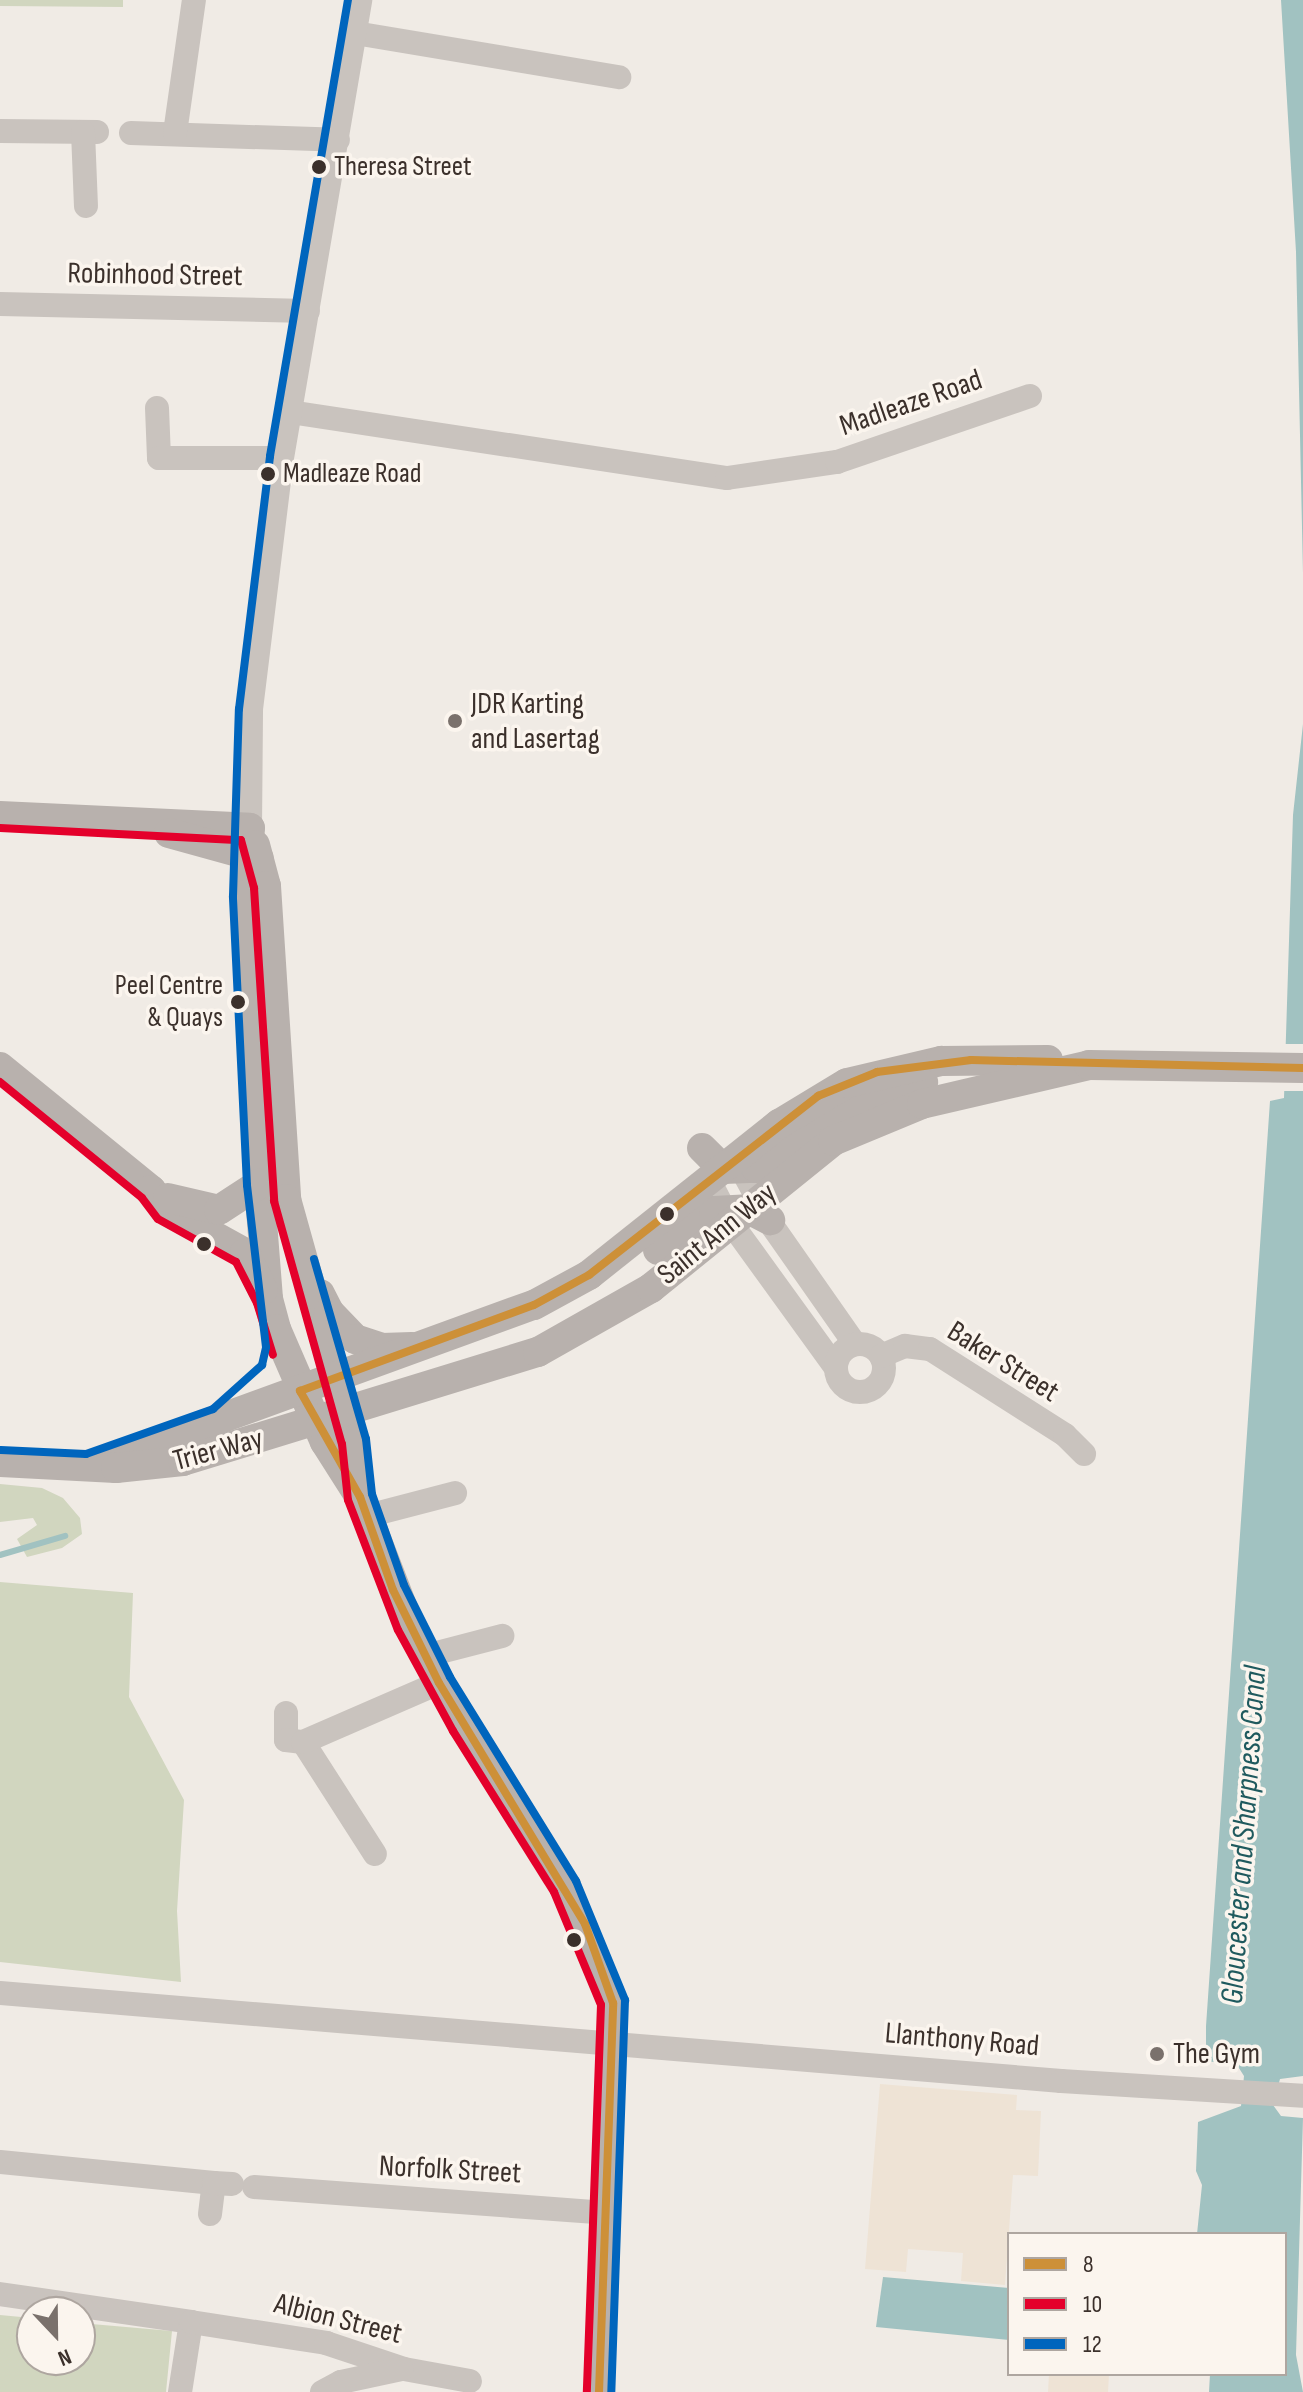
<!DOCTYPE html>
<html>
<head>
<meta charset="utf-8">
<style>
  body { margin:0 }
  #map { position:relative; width:1303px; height:2392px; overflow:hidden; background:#f0ebe5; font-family:"Sofia Sans Condensed",sans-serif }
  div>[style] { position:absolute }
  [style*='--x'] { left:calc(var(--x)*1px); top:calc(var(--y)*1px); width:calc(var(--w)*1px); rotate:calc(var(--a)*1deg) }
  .green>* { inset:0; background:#d1d6bf }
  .plaza>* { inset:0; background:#eee3d5 }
  .water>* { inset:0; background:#a1c2c1 }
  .pier>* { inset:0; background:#f0ebe5 }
  .stream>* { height:6px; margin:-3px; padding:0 3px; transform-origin:3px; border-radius:3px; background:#a1c2c1 }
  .minor>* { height:24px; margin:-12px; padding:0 12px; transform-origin:12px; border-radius:12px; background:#c9c3be }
  .minor>.ring { margin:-12px; padding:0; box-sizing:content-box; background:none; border:24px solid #c9c3be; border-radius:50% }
  .major>* { height:30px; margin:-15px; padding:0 15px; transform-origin:15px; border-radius:15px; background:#b8b1ad }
  .bus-1>* { height:8px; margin:-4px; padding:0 4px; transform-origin:4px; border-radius:4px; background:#cd9038 }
  .bus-2>* { height:8px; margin:-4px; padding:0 4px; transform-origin:4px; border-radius:4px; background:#e4002b }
  .bus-3>* { height:8px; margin:-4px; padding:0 4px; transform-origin:4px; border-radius:4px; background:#0065bd }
  .dots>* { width:22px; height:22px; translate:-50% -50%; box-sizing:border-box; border:4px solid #fbf5ee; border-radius:50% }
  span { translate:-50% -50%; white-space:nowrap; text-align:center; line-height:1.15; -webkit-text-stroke:7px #fbf5ee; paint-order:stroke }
  .bus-label { font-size:28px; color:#3b302b }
  .left { translate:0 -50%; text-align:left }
  .right { translate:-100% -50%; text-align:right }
  .street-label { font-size:30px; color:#3b302b }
  .poi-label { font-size:30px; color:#3b302b }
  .water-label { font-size:32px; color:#1f5a5e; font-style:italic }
  .legend { position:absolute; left:1007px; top:2232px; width:280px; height:144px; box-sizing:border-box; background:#fbf5ee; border:2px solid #aea6a0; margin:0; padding:10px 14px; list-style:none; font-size:24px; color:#3b302b }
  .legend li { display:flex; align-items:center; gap:16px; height:40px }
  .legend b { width:40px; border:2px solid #aea6a0 }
  .north { position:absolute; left:16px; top:2296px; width:80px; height:80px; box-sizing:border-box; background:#fbf5ee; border:2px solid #aea6a0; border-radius:50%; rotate:158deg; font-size:22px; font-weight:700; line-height:32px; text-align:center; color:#3b302b }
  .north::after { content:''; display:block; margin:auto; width:28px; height:36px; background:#7a716c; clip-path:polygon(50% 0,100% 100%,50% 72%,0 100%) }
</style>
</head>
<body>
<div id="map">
  <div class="green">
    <i style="clip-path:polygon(0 0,123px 0,123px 7px,0 6px)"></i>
    <i style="clip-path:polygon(0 1484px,42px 1488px,63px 1498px,80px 1518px,82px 1534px,62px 1548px,27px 1557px,17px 1539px,37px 1525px,33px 1518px,0 1522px)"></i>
    <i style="clip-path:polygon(0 1582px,133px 1593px,129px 1697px,184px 1800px,177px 1911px,181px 1982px,0 1962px)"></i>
    <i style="clip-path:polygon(0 2315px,32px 2318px,32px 2360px,80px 2360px,80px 2323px,172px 2331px,166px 2392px,0 2392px)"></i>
  </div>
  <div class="plaza">
    <i style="clip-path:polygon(880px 2084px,1017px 2095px,1016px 2110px,1041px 2111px,1038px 2176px,1013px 2175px,1005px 2285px,961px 2281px,963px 2253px,908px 2249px,906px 2272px,865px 2269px)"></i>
    <i style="clip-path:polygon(1049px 2374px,1109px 2374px,1108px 2392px,1048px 2392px)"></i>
  </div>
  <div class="water">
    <i style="clip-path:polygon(1281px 0,1303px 0,1303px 573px,1296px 252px)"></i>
    <i style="clip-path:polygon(1303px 724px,1303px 2076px,1280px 2079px,1273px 2105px,1281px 2116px,1303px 2118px,1296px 2355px,1303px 2392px,1209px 2392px,1210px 2374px,1285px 2374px,1285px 2234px,1197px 2234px,1202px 2185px,1196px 2171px,1198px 2122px,1241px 2106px,1244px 2076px,1237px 2065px,1206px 2061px,1206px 2026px,1270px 1101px,1284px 1098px,1293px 815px)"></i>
    <i style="clip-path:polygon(883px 2277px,1009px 2288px,1009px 2340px,876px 2327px)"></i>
  </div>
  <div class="pier">
    <i style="clip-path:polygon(1283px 1044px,1303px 1044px,1303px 1091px,1280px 1091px)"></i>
  </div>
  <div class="stream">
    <i style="--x:0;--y:1555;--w:68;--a:-16.3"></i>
  </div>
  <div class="minor">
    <i style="--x:355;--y:33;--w:268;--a:9.5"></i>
    <i style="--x:0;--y:131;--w:97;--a:0.6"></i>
    <i style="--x:83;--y:132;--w:74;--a:87.7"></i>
    <i style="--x:131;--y:133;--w:207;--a:1.9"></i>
    <i style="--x:175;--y:133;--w:134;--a:-81.9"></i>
    <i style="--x:0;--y:304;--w:308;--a:1.3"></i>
    <i style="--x:157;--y:408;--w:50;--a:87.7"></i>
    <i style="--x:159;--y:458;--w:123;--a:0"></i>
    <i style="--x:290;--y:412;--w:442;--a:8.6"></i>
    <i style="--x:727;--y:478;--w:111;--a:-8.3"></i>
    <i style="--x:837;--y:462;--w:204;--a:-18.9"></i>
    <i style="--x:250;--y:828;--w:119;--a:-89.5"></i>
    <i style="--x:251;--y:709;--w:253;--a:-83"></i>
    <i style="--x:282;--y:458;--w:465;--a:-80.3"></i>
    <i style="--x:736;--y:1159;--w:77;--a:61.4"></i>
    <i style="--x:773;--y:1227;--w:143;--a:55"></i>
    <i style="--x:709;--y:1180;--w:48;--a:62.9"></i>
    <i style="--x:731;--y:1223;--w:179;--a:54.1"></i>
    <i class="ring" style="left:836px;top:1344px;width:24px;height:24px"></i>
    <i style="--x:881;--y:1356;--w:26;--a:-23"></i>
    <i style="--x:905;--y:1346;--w:25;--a:7"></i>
    <i style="--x:930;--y:1349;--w:160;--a:32.5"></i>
    <i style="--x:1065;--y:1435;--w:27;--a:45"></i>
    <i style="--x:367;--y:1516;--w:91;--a:-14.6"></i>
    <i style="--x:425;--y:1656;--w:80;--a:-14.6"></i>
    <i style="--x:286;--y:1713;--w:27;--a:90"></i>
    <i style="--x:286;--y:1740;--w:17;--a:7"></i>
    <i style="--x:303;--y:1742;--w:133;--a:57.3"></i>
    <i style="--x:303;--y:1742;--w:148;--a:-23.5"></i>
    <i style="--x:0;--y:1993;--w:1065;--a:4.74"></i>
    <i style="--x:1061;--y:2081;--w:242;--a:3.5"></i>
    <i style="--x:0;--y:2162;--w:215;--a:5.6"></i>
    <i style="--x:254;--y:2187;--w:353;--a:4.2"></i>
    <i style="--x:210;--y:2214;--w:31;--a:-83"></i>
    <i style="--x:214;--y:2183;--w:18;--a:3"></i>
    <i style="--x:0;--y:2294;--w:193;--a:8.3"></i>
    <i style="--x:191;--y:2322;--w:71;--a:98.9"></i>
    <i style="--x:191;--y:2322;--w:137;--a:8.8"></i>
    <i style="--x:326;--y:2343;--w:82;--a:18.4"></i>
    <i style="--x:404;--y:2369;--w:67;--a:10.3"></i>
    <i style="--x:322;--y:2392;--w:21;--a:-28"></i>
    <i style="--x:341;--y:2382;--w:62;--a:-12"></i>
  </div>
  <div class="major">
    <i style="--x:0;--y:816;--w:250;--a:2.7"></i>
    <i style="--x:250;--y:828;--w:67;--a:94.3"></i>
    <i style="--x:245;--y:895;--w:289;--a:87.2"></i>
    <i style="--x:259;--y:1184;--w:115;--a:85.5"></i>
    <i style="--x:268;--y:1299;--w:31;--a:75"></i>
    <i style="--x:276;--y:1329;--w:123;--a:66.6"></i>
    <i style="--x:325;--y:1442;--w:65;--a:57.5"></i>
    <i style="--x:360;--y:1497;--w:136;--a:68.9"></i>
    <i style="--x:409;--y:1624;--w:115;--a:61.9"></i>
    <i style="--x:463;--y:1725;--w:191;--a:57.6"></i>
    <i style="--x:565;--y:1886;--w:126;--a:67.7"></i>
    <i style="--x:613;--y:2003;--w:389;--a:92.1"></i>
    <i style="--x:169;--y:833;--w:93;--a:15.5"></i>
    <i style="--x:255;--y:845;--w:42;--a:75"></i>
    <i style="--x:266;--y:886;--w:314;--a:86.3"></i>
    <i style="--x:286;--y:1199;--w:252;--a:74.4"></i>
    <i style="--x:354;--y:1442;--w:47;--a:83.9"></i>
    <i style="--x:0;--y:1067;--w:195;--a:39.2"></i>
    <i style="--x:151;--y:1190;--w:24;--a:54"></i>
    <i style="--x:165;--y:1209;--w:91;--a:28.8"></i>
    <i style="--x:245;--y:1253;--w:41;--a:64.1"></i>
    <i style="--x:702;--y:1148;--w:30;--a:45"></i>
    <i style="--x:723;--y:1169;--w:33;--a:-2"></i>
    <i style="--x:756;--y:1168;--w:88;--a:-36.2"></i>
    <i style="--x:827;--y:1116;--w:102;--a:-19.5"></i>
    <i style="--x:168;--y:1198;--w:52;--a:13.2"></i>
    <i style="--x:219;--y:1210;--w:48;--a:-33"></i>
    <i style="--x:658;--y:1250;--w:68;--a:-34.9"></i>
    <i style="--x:714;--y:1211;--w:34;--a:-3"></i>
    <i style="--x:748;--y:1209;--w:25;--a:27"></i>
    <i style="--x:320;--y:1294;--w:20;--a:63"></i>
    <i style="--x:329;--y:1312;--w:37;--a:46"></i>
    <i style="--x:355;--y:1339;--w:28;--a:18"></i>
    <i style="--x:382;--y:1348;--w:30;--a:-2"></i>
    <i style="--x:107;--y:1460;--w:454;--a:-20"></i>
    <i style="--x:534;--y:1305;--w:63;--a:-28.6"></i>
    <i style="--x:589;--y:1275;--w:243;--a:-38.5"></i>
    <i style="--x:779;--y:1124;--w:79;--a:-31.1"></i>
    <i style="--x:847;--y:1083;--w:97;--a:-13.2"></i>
    <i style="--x:941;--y:1061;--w:107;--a:-0.5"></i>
    <i style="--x:0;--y:1462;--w:116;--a:3"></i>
    <i style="--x:116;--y:1468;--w:67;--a:-6"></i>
    <i style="--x:183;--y:1461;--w:371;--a:-17.1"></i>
    <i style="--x:538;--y:1352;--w:130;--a:-29.5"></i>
    <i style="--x:651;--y:1288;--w:234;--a:-38.9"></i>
    <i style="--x:833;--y:1141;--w:96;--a:-22.6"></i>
    <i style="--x:922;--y:1104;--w:171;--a:-13.1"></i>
    <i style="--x:1089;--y:1065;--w:214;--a:0.8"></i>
  </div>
  <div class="bus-1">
    <i style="--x:599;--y:2392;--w:389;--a:-87.9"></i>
    <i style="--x:613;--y:2003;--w:84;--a:-109.5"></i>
    <i style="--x:585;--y:1924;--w:282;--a:-121.2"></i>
    <i style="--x:439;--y:1683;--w:104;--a:-116.3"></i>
    <i style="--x:393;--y:1590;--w:99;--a:-109.5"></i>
    <i style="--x:360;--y:1497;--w:122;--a:-119.5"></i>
    <i style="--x:300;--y:1391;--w:249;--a:-20.2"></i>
    <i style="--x:534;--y:1305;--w:63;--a:-28.6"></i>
    <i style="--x:589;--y:1275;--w:291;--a:-38"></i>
    <i style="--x:818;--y:1096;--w:64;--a:-22.1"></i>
    <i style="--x:877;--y:1072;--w:95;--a:-7.3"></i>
    <i style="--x:971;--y:1060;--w:332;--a:1.4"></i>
  </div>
  <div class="bus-2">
    <i style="--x:0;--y:828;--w:241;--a:2.9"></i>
    <i style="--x:241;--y:840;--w:50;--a:74.8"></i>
    <i style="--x:254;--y:888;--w:314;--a:86.3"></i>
    <i style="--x:274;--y:1201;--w:252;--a:74.4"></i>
    <i style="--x:342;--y:1444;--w:56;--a:83.9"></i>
    <i style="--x:348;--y:1500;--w:139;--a:69"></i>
    <i style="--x:398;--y:1630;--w:115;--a:61.4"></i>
    <i style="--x:453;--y:1731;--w:190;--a:57.9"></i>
    <i style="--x:554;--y:1892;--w:122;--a:67.4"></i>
    <i style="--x:601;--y:2005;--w:387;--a:92.1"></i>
    <i style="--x:0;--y:1082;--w:183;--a:39.2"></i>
    <i style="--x:142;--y:1198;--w:26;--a:53"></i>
    <i style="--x:158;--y:1219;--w:89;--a:28.9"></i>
    <i style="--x:236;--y:1262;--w:46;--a:62.9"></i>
    <i style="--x:257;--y:1303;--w:54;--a:72.9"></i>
  </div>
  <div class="bus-3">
    <i style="--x:314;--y:1259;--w:187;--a:73.9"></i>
    <i style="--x:366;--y:1439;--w:55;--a:83.8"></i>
    <i style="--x:372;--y:1494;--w:96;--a:70.6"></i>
    <i style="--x:404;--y:1585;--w:103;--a:63.4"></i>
    <i style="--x:450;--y:1677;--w:240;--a:58.3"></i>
    <i style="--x:576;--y:1881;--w:129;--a:67.6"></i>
    <i style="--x:625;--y:2000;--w:392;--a:92"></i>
    <i style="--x:1;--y:1450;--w:85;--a:2.7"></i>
    <i style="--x:86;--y:1454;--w:135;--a:-19.5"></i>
    <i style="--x:213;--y:1409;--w:66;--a:-41.9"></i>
    <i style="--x:262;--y:1365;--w:18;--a:-77"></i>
    <i style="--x:266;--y:1347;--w:163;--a:-96.7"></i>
    <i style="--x:247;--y:1185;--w:289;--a:-92.8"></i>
    <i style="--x:233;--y:896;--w:187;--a:-88.2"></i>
    <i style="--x:239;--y:709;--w:255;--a:-83"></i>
    <i style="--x:270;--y:456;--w:463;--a:-80.3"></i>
  </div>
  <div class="dots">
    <i style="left:319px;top:167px;background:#3b302b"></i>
    <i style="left:268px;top:474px;background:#3b302b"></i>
    <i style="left:455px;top:721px;background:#7a716c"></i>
    <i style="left:238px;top:1002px;background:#3b302b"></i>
    <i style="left:667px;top:1214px;background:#3b302b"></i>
    <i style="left:204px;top:1244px;background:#3b302b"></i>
    <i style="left:574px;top:1940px;background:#3b302b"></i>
    <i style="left:1157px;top:2054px;background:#7a716c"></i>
  </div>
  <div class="bus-label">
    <span class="left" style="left:334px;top:167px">Theresa Street</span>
    <span class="left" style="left:283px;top:474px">Madleaze Road</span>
    <span class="right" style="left:223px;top:1002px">Peel Centre<br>&amp; Quays</span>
  </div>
  <div class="street-label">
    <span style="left:155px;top:275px;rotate:1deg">Robinhood Street</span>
    <span style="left:911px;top:403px;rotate:-19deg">Madleaze Road</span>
    <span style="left:717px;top:1234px;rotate:-39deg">Saint Ann Way</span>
    <span style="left:1003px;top:1362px;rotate:32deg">Baker Street</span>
    <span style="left:218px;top:1450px;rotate:-15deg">Trier Way</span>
    <span style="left:962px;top:2040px;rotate:5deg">Llanthony Road</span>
    <span style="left:450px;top:2170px;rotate:3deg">Norfolk Street</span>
    <span style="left:338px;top:2319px;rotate:14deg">Albion Street</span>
  </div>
  <div class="poi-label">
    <span class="left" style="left:471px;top:721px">JDR Karting<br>and Lasertag</span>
    <span class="left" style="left:1173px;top:2054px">The Gym</span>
  </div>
  <div class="water-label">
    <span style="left:1245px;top:1835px;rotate:-86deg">Gloucester and Sharpness Canal</span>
  </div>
  <ul class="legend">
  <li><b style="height:10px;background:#cd9038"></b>8</li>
  <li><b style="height:10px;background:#e4002b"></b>10</li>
  <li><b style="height:10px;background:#0065bd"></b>12</li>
  </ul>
  <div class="north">N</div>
</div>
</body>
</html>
